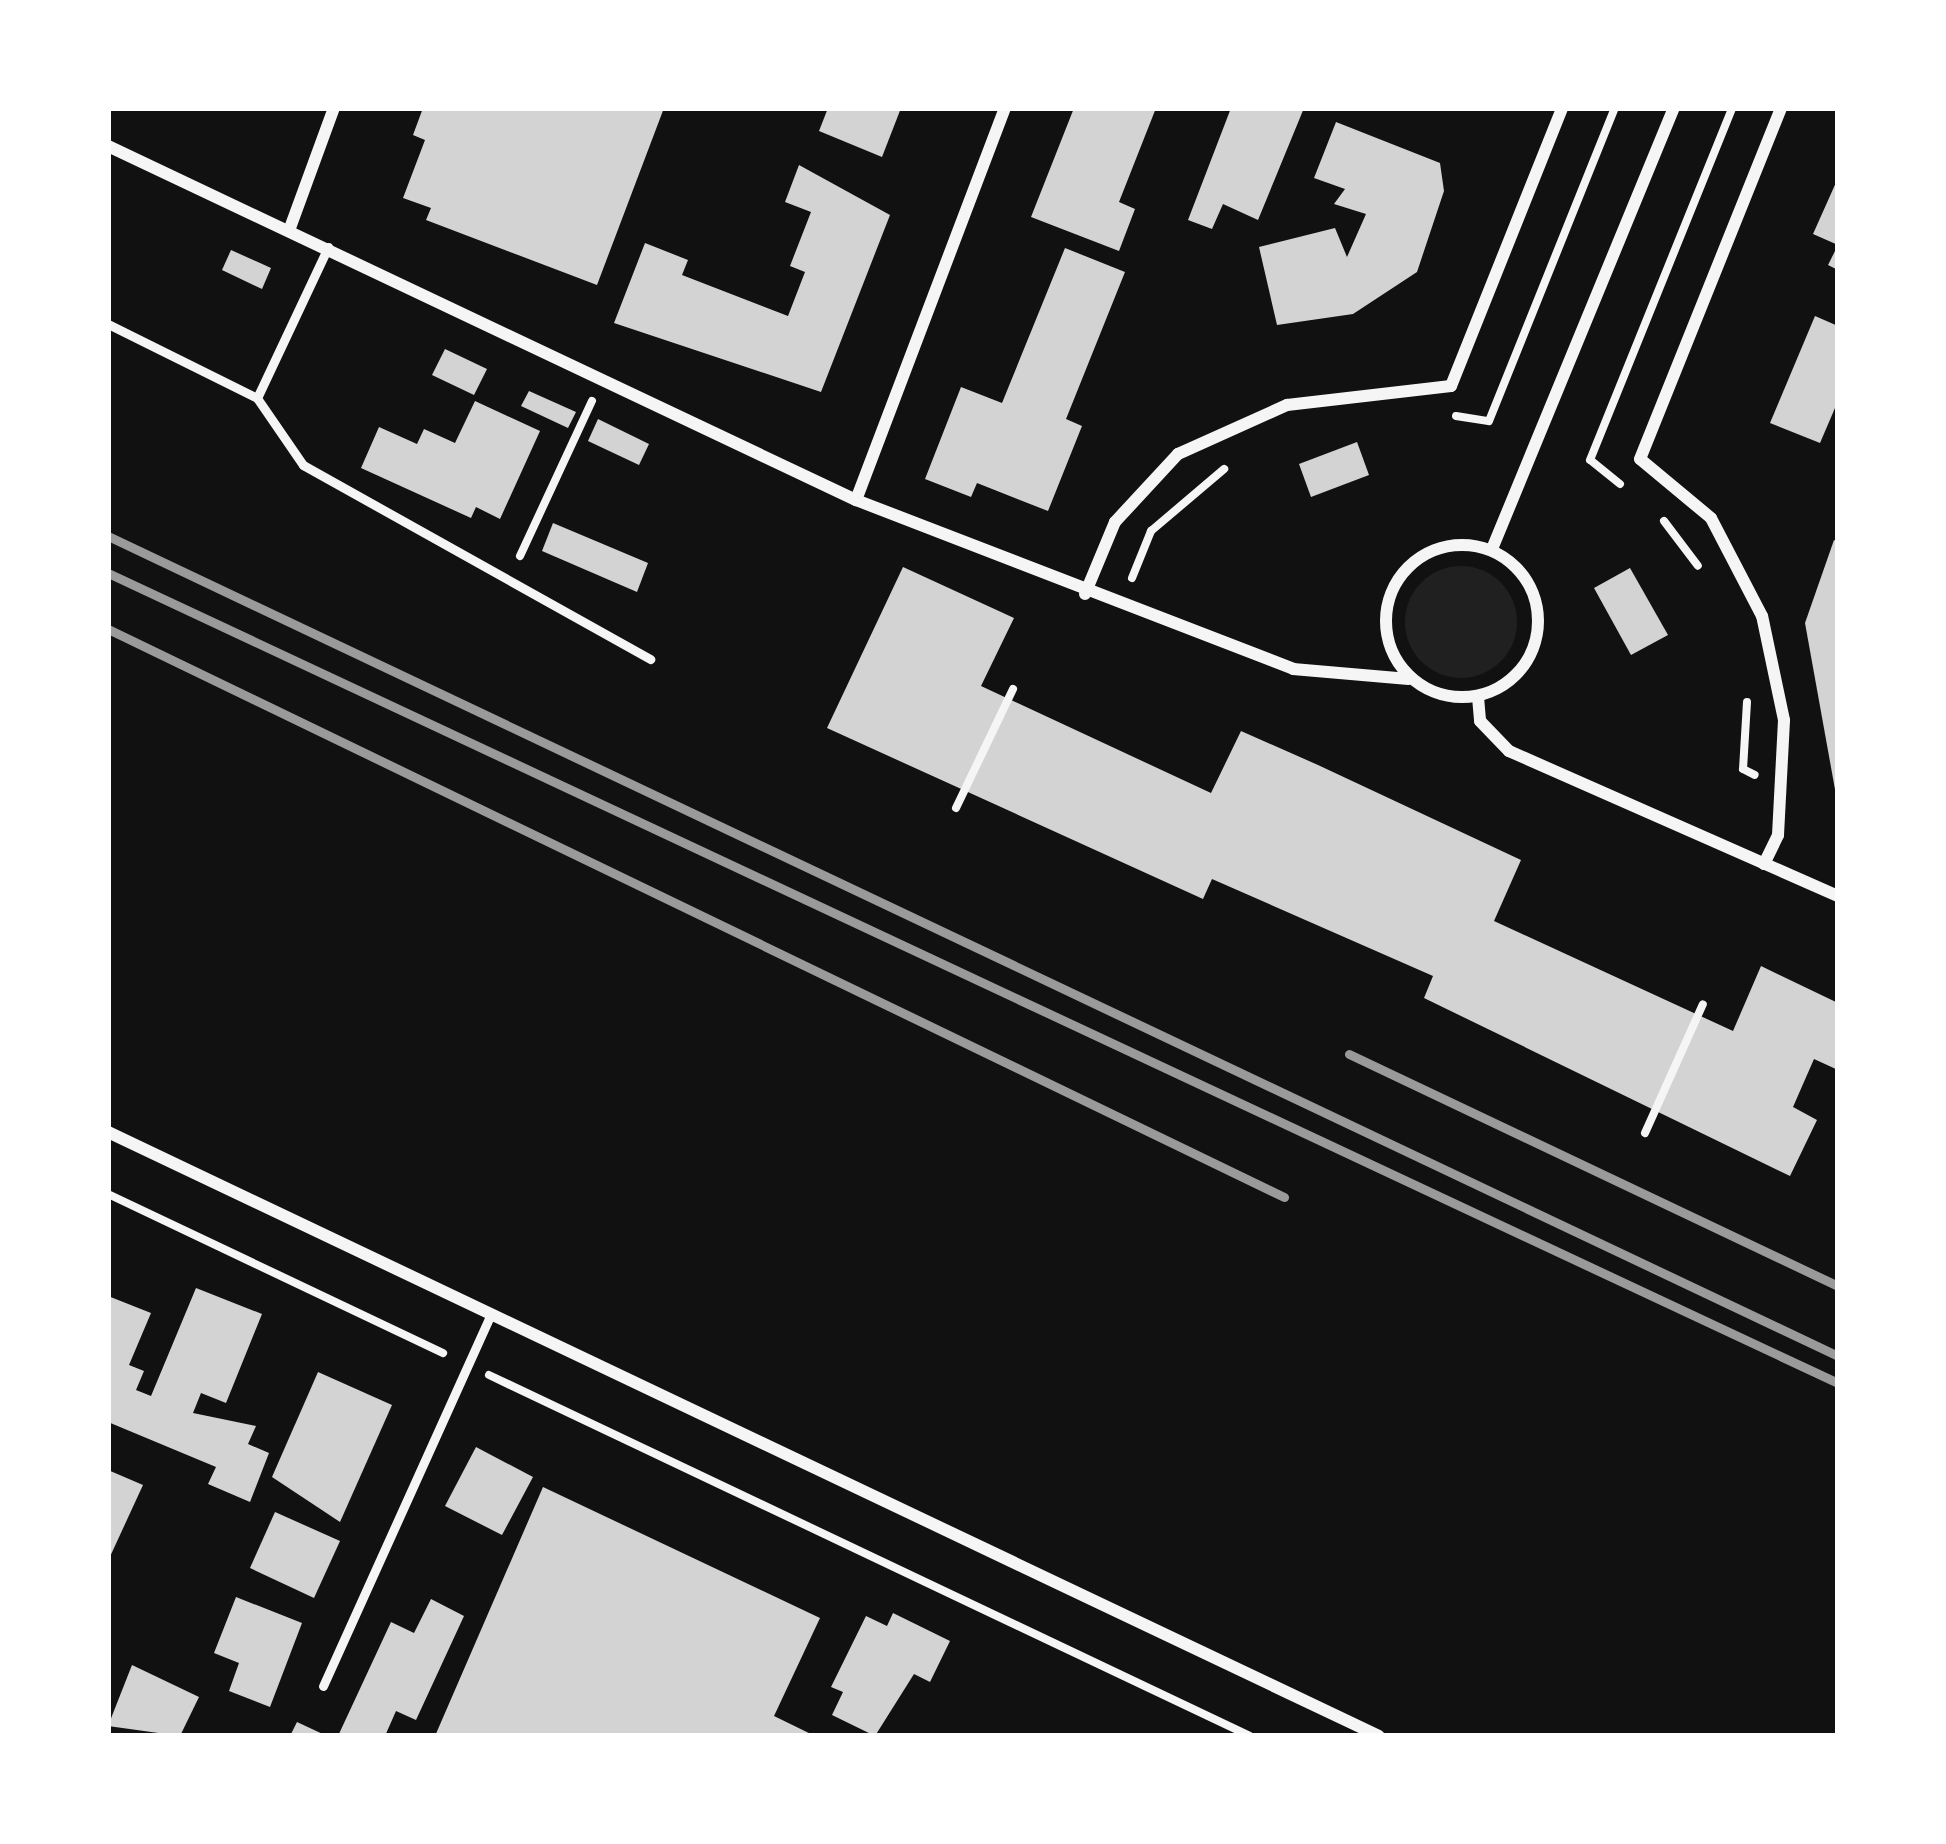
<!DOCTYPE html>
<html>
<head>
<meta charset="utf-8">
<style>
  body { margin:0 }
  #map { position:relative; width:1946px; height:1844px; overflow:hidden; background:#111; font-family:"PT Sans",sans-serif }
  div>[style] { position:absolute }
  [style*='--x'] { left:calc(var(--x)*1px); top:calc(var(--y)*1px); width:calc(var(--w)*1px); rotate:calc(var(--a)*1deg) }
  .green>* { inset:0; background:#202020 }
  .round { border-radius:50% }
  .building>* { inset:0; background:#d3d3d3 }
  .path>* { height:8px; margin:-4px; padding:0 4px; transform-origin:4px; border-radius:4px; background:#f5f5f5 }
  .service>* { height:9px; margin:-4.5px; padding:0 4.5px; transform-origin:4.5px; border-radius:4.5px; background:#f5f5f5 }
  .minor>* { height:12px; margin:-6px; padding:0 6px; transform-origin:6px; border-radius:6px; background:#f5f5f5 }
  .minor>.ring { margin:-6px; padding:0; box-sizing:content-box; background:none; border:12px solid #f5f5f5; border-radius:50% }
  .rail>* { height:9px; margin:-4.5px; padding:0 4.5px; transform-origin:4.5px; border-radius:4.5px; background:#9a9a9a }
  span { translate:-50% -50%; white-space:nowrap; text-align:center; line-height:1.15; -webkit-text-stroke:12px #fff; paint-order:stroke }
  .frame { position:absolute; inset:0; border:111px solid #fff; pointer-events:none }
</style>
</head>
<body>
<div id="map">
  <div class="green">
    <i class="round" style="left:1405px;top:566px;width:112px;height:112px"></i>
  </div>
  <div class="building">
    <i style="clip-path:polygon(423px 108px,664px 108px,597px 285px,426px 220px,431px 208px,403px 198px,425px 140px,413px 135px)"></i>
    <i style="clip-path:polygon(828px 108px,901px 108px,882px 157px,819px 131px)"></i>
    <i style="clip-path:polygon(1074px 108px,1156px 108px,1119px 202px,1135px 209px,1119px 251px,1031px 217px)"></i>
    <i style="clip-path:polygon(1231px 108px,1304px 108px,1258px 220px,1223px 204px,1212px 229px,1188px 220px)"></i>
    <i style="clip-path:polygon(1336px 122px,1440px 163px,1444px 191px,1417px 272px,1353px 314px,1277px 325px,1259px 247px,1335px 228px,1347px 257px,1366px 214px,1334px 204px,1345px 189px,1314px 178px)"></i>
    <i style="clip-path:polygon(799px 165px,890px 215px,821px 392px,614px 323px,645px 243px,688px 260px,682px 275px,788px 316px,805px 272px,790px 266px,811px 212px,785px 202px)"></i>
    <i style="clip-path:polygon(1838px 178px,1838px 270px,1828px 265px,1838px 245px,1813px 234px)"></i>
    <i style="clip-path:polygon(1065px 248px,1125px 272px,1066px 419px,1082px 426px,1048px 511px,977px 483px,971px 497px,925px 479px,961px 387px,1002px 403px)"></i>
    <i style="clip-path:polygon(231px 250px,271px 268px,262px 289px,222px 270px)"></i>
    <i style="clip-path:polygon(1815px 316px,1838px 326px,1838px 401px,1820px 443px,1770px 423px)"></i>
    <i style="clip-path:polygon(445px 349px,487px 369px,474px 395px,432px 375px)"></i>
    <i style="clip-path:polygon(529px 391px,576px 412px,568px 428px,521px 406px)"></i>
    <i style="clip-path:polygon(475px 401px,540px 431px,500px 519px,476px 507px,471px 518px,361px 468px,379px 427px,417px 444px,424px 429px,455px 443px)"></i>
    <i style="clip-path:polygon(598px 419px,649px 444px,639px 465px,588px 441px)"></i>
    <i style="clip-path:polygon(1357px 442px,1369px 475px,1311px 497px,1299px 464px)"></i>
    <i style="clip-path:polygon(553px 523px,648px 563px,637px 592px,542px 551px)"></i>
    <i style="clip-path:polygon(1834px 540px,1838px 542px,1838px 806px,1805px 623px)"></i>
    <i style="clip-path:polygon(903px 567px,1014px 618px,981px 686px,1211px 793px,1241px 731px,1318px 765px,1521px 860px,1494px 921px,1733px 1031px,1761px 966px,1838px 1003px,1838px 1070px,1814px 1059px,1793px 1107px,1817px 1120px,1790px 1176px,1424px 998px,1433px 976px,1212px 879px,1203px 899px,827px 728px)"></i>
    <i style="clip-path:polygon(1630px 568px,1668px 635px,1631px 655px,1594px 588px)"></i>
    <i style="clip-path:polygon(196px 1288px,262px 1314px,226px 1403px,201px 1393px,193px 1413px,256px 1426px,248px 1444px,269px 1453px,250px 1502px,208px 1484px,216px 1467px,108px 1422px,108px 1296px,151px 1313px,129px 1365px,144px 1371px,136px 1390px,151px 1396px)"></i>
    <i style="clip-path:polygon(318px 1372px,392px 1405px,340px 1522px,272px 1477px)"></i>
    <i style="clip-path:polygon(476px 1447px,533px 1477px,502px 1535px,445px 1506px)"></i>
    <i style="clip-path:polygon(108px 1470px,143px 1485px,108px 1561px)"></i>
    <i style="clip-path:polygon(543px 1487px,820px 1618px,774px 1716px,815px 1736px,435px 1736px)"></i>
    <i style="clip-path:polygon(275px 1512px,340px 1541px,314px 1598px,250px 1568px)"></i>
    <i style="clip-path:polygon(236px 1597px,302px 1623px,270px 1707px,229px 1691px,239px 1663px,214px 1653px)"></i>
    <i style="clip-path:polygon(431px 1599px,464px 1616px,416px 1720px,396px 1711px,385px 1736px,338px 1736px,391px 1622px,414px 1633px)"></i>
    <i style="clip-path:polygon(893px 1613px,950px 1641px,930px 1682px,914px 1674px,875px 1736px,832px 1715px,843px 1692px,831px 1687px,866px 1616px,887px 1626px)"></i>
    <i style="clip-path:polygon(132px 1665px,199px 1697px,180px 1736px,108px 1726px)"></i>
    <i style="clip-path:polygon(297px 1722px,327px 1736px,290px 1736px)"></i>
  </div>
  <div class="path">
    <i style="--x:1456;--y:416;--w:33;--a:9"></i>
    <i style="--x:1489;--y:421;--w:337;--a:-68.1"></i>
    <i style="--x:1620;--y:484;--w:38;--a:-141"></i>
    <i style="--x:1590;--y:460;--w:380;--a:-68"></i>
    <i style="--x:1664;--y:521;--w:56;--a:52.9"></i>
    <i style="--x:520;--y:556;--w:171;--a:-65.1"></i>
    <i style="--x:1132;--y:578;--w:51;--a:-68"></i>
    <i style="--x:1151;--y:531;--w:96;--a:-40.3"></i>
    <i style="--x:1747;--y:702;--w:67;--a:93.4"></i>
    <i style="--x:1743;--y:769;--w:13;--a:27"></i>
    <i style="--x:956;--y:808;--w:132;--a:-64.4"></i>
    <i style="--x:1645;--y:1133;--w:141;--a:-65.8"></i>
    <i style="--x:108;--y:1194;--w:371;--a:25.4"></i>
    <i style="--x:489;--y:1375;--w:842;--a:25.38"></i>
  </div>
  <div class="service">
    <i style="--x:108;--y:324;--w:166;--a:26.4"></i>
    <i style="--x:257;--y:398;--w:167;--a:-64.8"></i>
    <i style="--x:257;--y:398;--w:81;--a:55.5"></i>
    <i style="--x:303;--y:465;--w:398;--a:29.2"></i>
    <i style="--x:323;--y:1686;--w:408;--a:-65.7"></i>
  </div>
  <div class="minor">
    <i style="--x:108;--y:146;--w:828;--a:25.33"></i>
    <i style="--x:856;--y:500;--w:469;--a:21.1"></i>
    <i style="--x:1293;--y:669;--w:116;--a:4.9"></i>
    <i style="--x:290;--y:228;--w:128;--a:-69.9"></i>
    <i style="--x:856;--y:500;--w:419;--a:-69.2"></i>
    <i class="ring" style="left:1386px;top:545px;width:140px;height:140px"></i>
    <i style="--x:1492;--y:549;--w:477;--a:-67.6"></i>
    <i style="--x:1085;--y:594;--w:78;--a:-67.4"></i>
    <i style="--x:1115;--y:522;--w:93;--a:-47.2"></i>
    <i style="--x:1178;--y:454;--w:120;--a:-24.2"></i>
    <i style="--x:1287;--y:405;--w:165;--a:-6.6"></i>
    <i style="--x:1451;--y:386;--w:299;--a:-68.2"></i>
    <i style="--x:1478;--y:697;--w:24;--a:85"></i>
    <i style="--x:1480;--y:721;--w:42;--a:46"></i>
    <i style="--x:1509;--y:751;--w:360;--a:23.8"></i>
    <i style="--x:1764;--y:864;--w:32;--a:-64"></i>
    <i style="--x:1778;--y:835;--w:115;--a:-87"></i>
    <i style="--x:1784;--y:720;--w:106;--a:-101.9"></i>
    <i style="--x:1762;--y:616;--w:110;--a:-117.5"></i>
    <i style="--x:1711;--y:518;--w:92;--a:-140.3"></i>
    <i style="--x:1640;--y:459;--w:378;--a:-68.1"></i>
    <i style="--x:108;--y:1132;--w:1407;--a:25.42"></i>
  </div>
  <div class="rail">
    <i style="--x:108;--y:536;--w:1914;--a:25.36"></i>
    <i style="--x:108;--y:573;--w:1910;--a:25.09"></i>
    <i style="--x:108;--y:629;--w:1306;--a:25.78"></i>
    <i style="--x:1349;--y:1054;--w:541;--a:25.38"></i>
  </div>
  <div class="frame"></div>
</div>
</body>
</html>
